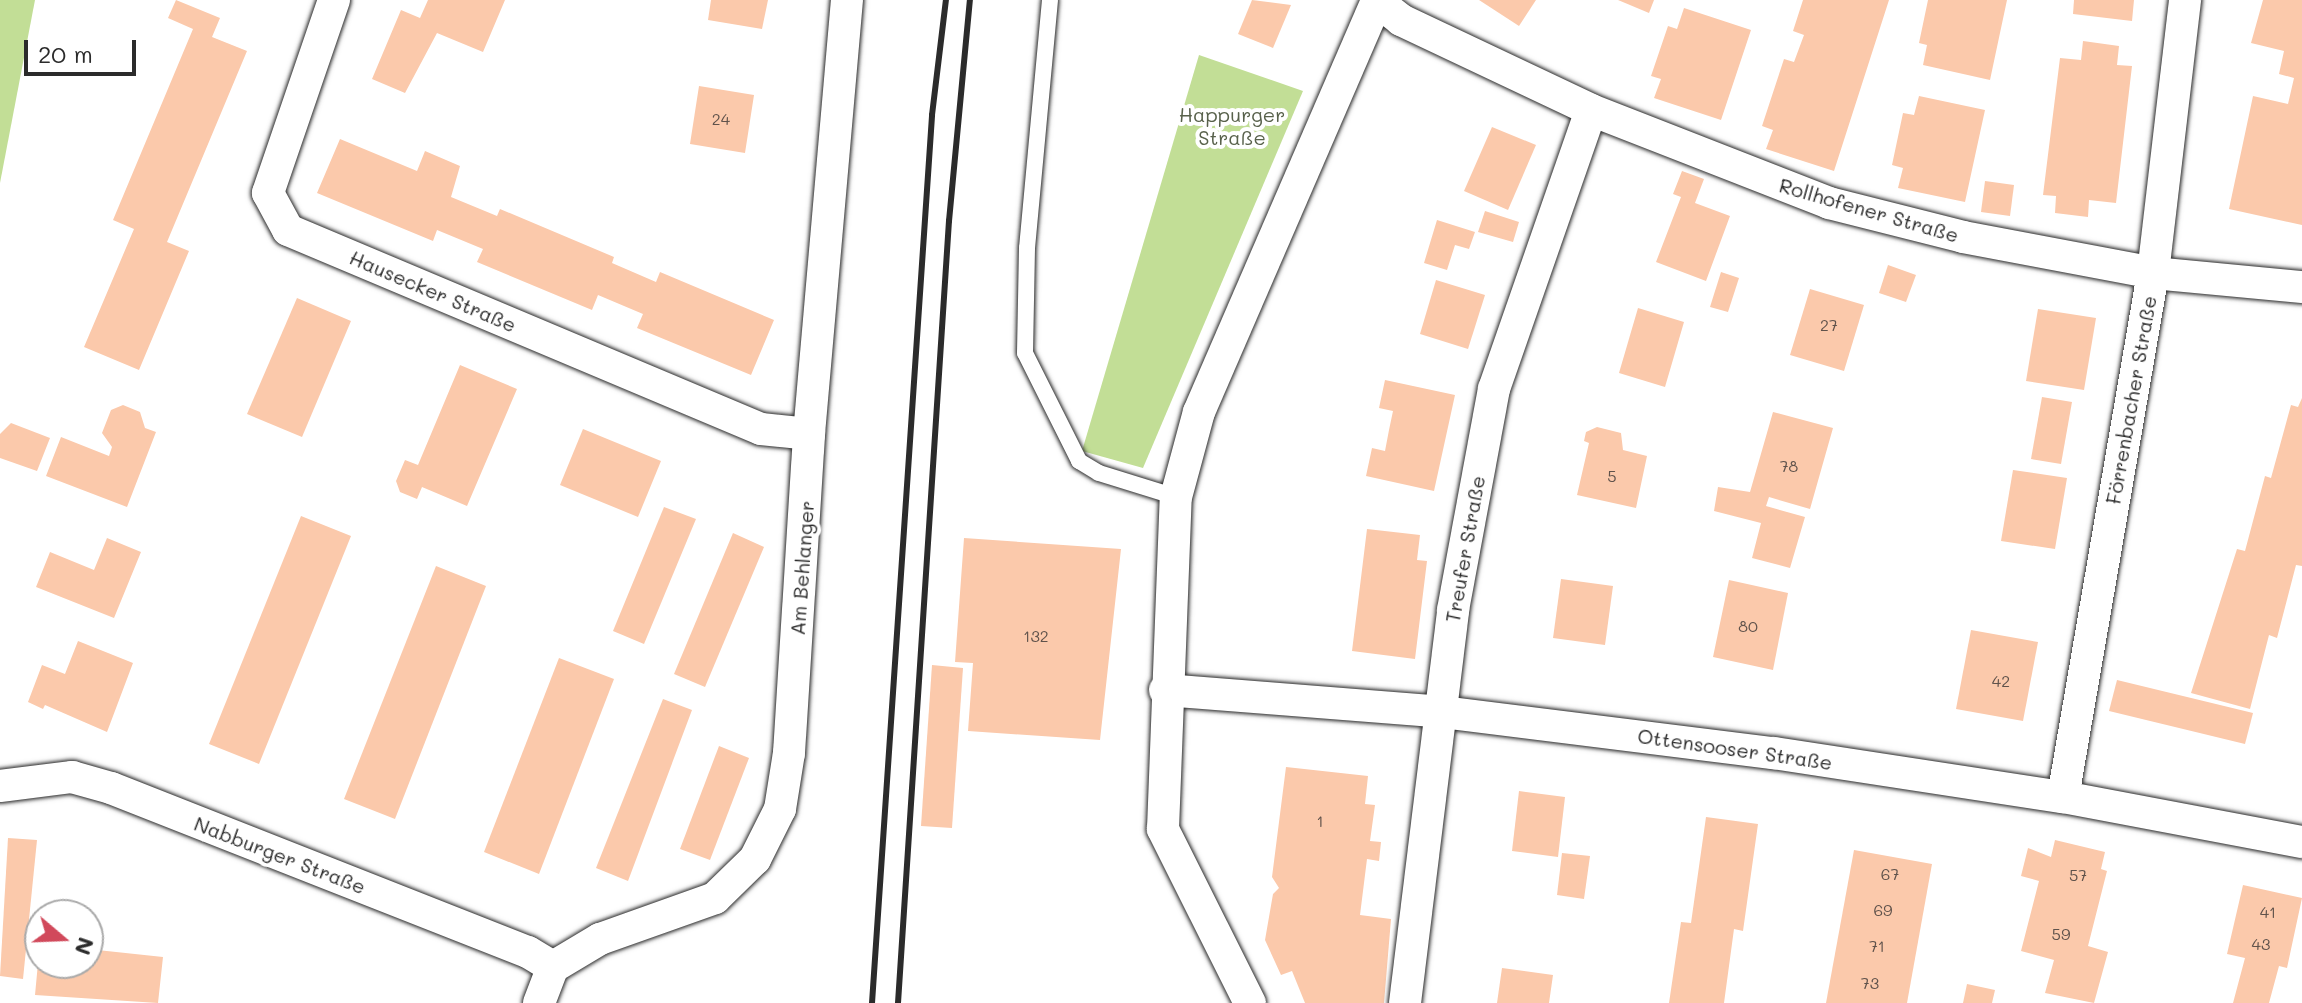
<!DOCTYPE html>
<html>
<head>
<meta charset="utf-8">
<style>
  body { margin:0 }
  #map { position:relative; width:2302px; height:1003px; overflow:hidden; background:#fff; font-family:Mali,sans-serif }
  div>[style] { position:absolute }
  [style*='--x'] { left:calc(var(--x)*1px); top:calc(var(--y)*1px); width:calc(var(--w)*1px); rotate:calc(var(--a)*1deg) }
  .green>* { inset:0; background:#c2de96 }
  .building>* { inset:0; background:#fbc9ab }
  .roads { filter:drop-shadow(0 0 2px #2b2b2b) drop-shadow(0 0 2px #2b2b2b) }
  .lane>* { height:16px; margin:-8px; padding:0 8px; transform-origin:8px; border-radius:8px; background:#fff }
  .street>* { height:32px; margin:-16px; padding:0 16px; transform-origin:16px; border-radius:16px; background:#fff }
  .rail>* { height:6px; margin:-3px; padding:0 3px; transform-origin:3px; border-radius:3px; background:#2b2b2b }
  span { translate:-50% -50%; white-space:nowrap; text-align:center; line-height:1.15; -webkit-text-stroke:8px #fff; paint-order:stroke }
  .number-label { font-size:16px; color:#5f524b }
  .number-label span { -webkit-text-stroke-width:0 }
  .park-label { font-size:20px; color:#58614b }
  .street-label { font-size:20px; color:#2b2b2b }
  .north { position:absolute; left:24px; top:899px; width:80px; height:80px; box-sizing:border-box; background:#fff; border:2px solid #aaa; border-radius:50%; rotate:109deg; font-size:22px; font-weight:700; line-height:32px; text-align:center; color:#2b2b2b }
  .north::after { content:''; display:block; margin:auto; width:28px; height:36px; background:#d1495b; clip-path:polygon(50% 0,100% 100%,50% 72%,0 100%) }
  .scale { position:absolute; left:24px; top:40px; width:112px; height:36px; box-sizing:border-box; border:4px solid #2b2b2b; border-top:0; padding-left:10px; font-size:24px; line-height:28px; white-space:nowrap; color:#2b2b2b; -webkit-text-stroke:6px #fff; paint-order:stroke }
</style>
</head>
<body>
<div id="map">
  <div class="green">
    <i style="clip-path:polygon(0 0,35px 0,0 183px)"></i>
    <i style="clip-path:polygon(1199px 55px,1303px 91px,1143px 468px,1082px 451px)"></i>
  </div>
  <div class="building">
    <i style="clip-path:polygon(176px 0,220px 18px,212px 37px,247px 51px,167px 242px,189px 251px,139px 370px,84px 347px,134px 229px,113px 220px,193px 29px,168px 18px)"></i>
    <i style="clip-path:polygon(428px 0,505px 0,483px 52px,437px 33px,405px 93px,372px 79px,401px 10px,420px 18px)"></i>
    <i style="clip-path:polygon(711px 0,768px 0,762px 29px,708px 20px)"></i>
    <i style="clip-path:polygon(1252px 0,1291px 5px,1273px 48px,1238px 34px)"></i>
    <i style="clip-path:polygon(1479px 0,1536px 0,1519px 26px)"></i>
    <i style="clip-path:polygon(1618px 0,1654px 0,1649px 13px)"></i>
    <i style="clip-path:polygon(1803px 0,1889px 0,1834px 171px,1766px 149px,1773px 130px,1762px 126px,1784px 59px,1794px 62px,1804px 35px,1793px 31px)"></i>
    <i style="clip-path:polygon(1928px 0,2007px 0,1990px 80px,1923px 65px,1927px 45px,1919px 43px)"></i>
    <i style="clip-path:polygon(2074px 0,2134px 0,2132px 21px,2073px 14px)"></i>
    <i style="clip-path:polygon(2263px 0,2302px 0,2302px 225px,2229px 209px,2253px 96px,2288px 104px,2294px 78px,2279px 74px,2284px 51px,2251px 43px)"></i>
    <i style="clip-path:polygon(1684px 8px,1751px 30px,1721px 120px,1654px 98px,1661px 79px,1651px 76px,1668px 26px,1677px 29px)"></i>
    <i style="clip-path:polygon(2083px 41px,2119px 46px,2117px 65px,2132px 66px,2116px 203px,2089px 200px,2088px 217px,2055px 213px,2056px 196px,2043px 195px,2060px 58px,2081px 60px)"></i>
    <i style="clip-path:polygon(699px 86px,754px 95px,745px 153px,690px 144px)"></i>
    <i style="clip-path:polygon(1919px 96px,1985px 110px,1965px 202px,1898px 188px,1903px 168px,1892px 165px,1903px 113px,1914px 115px)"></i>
    <i style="clip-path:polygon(1492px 127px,1536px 145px,1508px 210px,1464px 191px)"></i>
    <i style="clip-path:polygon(340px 139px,417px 171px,425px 151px,460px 166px,451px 197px,497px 216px,500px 209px,614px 257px,612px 263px,656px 282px,660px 272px,774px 320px,751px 375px,637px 328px,643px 314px,598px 295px,592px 310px,477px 262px,483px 249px,437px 230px,433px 241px,317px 193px)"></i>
    <i style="clip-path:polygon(1682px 171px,1704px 179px,1695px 203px,1730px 216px,1706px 281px,1656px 262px,1681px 197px,1673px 194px)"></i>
    <i style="clip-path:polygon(1985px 181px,2014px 185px,2010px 216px,1981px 212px)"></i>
    <i style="clip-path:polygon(1485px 211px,1519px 222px,1513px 242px,1478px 232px)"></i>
    <i style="clip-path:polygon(1437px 220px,1475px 232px,1469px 249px,1455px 245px,1447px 270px,1424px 263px)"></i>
    <i style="clip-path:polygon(1888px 265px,1916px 275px,1906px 302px,1879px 293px)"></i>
    <i style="clip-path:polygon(1721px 272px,1739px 278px,1728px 312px,1710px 307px)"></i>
    <i style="clip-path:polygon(1436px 280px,1485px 295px,1468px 349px,1420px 334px)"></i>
    <i style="clip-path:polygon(1810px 289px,1864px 305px,1844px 371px,1790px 355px)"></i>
    <i style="clip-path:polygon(297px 298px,351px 321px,302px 437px,247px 414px)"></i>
    <i style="clip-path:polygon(1638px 308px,1684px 322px,1665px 387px,1619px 373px)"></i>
    <i style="clip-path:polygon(2038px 309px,2096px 318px,2084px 390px,2026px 381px)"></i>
    <i style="clip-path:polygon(460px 365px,517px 389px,467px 506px,422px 487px,417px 499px,400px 492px,396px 481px,405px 460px,418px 465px)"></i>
    <i style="clip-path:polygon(1385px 380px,1455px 395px,1434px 491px,1366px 476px,1372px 448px,1385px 451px,1389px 430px,1393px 411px,1379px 408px)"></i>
    <i style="clip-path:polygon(2042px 397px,2072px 402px,2061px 464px,2031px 459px)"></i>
    <i style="clip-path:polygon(2302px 398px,2302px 566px,2296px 565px,2277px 638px,2269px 635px,2250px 709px,2191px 693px,2237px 549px,2245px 551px,2265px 476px,2271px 478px,2291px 405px,2298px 407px)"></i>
    <i style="clip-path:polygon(123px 405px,140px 412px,145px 428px,156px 432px,127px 507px,46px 476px,61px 437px,109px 456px,112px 447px,102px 433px,111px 410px)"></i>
    <i style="clip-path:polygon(1773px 412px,1833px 428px,1810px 509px,1769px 497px,1766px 506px,1805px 517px,1790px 568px,1752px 558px,1761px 523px,1714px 511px,1718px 487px,1750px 492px)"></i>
    <i style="clip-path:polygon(11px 423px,50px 438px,37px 471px,0 458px,0 434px)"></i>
    <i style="clip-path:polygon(1597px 427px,1621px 433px,1623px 450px,1647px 456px,1636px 508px,1577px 495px,1589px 443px,1584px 441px,1586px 432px)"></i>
    <i style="clip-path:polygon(583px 429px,661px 461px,638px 517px,560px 485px)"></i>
    <i style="clip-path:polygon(2013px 470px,2067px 478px,2055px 549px,2001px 541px)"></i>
    <i style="clip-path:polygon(664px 507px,696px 519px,644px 644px,613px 631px)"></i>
    <i style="clip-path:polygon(301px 516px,351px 536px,259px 764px,209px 744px)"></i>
    <i style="clip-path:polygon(1367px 529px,1420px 535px,1417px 560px,1427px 561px,1415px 659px,1352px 651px)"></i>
    <i style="clip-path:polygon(733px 533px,764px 547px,705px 687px,674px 674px)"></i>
    <i style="clip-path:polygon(107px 538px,141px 552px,114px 618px,36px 587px,50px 552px,94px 570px)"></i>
    <i style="clip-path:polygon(964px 538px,1121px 549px,1100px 740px,968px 731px,973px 663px,955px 662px)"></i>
    <i style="clip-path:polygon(436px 566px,486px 586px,395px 819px,344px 799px)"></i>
    <i style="clip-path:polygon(1561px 579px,1613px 586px,1605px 645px,1553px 638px)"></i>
    <i style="clip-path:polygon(1729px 580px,1788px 593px,1773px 670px,1713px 657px)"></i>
    <i style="clip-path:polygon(1971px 630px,2038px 642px,2023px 721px,1956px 709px)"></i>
    <i style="clip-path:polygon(78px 641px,133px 663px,107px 732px,45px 705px,43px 709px,28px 702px,42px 665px,65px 674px)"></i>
    <i style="clip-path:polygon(559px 658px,614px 679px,539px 874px,484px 852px)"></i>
    <i style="clip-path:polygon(932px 665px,963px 668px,952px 828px,921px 826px)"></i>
    <i style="clip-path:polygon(2117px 680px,2253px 713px,2245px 744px,2109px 711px)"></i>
    <i style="clip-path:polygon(663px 699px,692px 710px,628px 881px,596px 868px)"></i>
    <i style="clip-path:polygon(719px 746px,749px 758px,710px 860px,680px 849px)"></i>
    <i style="clip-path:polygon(1286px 767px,1368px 776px,1365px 804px,1375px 805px,1370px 841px,1381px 842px,1379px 861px,1367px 859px,1360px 915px,1391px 919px,1384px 1003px,1305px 1003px,1292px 971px,1281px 975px,1265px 940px,1273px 894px,1279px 888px,1272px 877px)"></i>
    <i style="clip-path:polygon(1519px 791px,1565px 797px,1558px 857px,1512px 851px)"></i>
    <i style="clip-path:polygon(1706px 817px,1758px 824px,1743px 931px,1734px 929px,1724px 1003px,1669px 1003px,1681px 922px,1691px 923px)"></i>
    <i style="clip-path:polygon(8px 838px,37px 840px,23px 979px,0 976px)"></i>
    <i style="clip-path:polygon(2055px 840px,2105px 852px,2101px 869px,2107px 871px,2088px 946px,2108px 952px,2094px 1003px,2045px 993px,2054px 960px,2021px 951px,2039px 881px,2021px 876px,2028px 848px,2051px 857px)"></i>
    <i style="clip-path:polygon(1854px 850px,1932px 864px,1907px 1003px,1826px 1003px)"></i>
    <i style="clip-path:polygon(1562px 853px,1590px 856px,1584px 899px,1557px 895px)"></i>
    <i style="clip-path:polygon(2243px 885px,2302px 898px,2287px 968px,2279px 966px,2269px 1003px,2233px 1003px,2245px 958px,2227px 954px)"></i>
    <i style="clip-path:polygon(88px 949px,163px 957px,158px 1003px,35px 995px,38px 963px,88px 963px)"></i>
    <i style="clip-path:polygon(1502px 968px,1553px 975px,1549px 1003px,1497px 1003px)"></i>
    <i style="clip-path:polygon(1967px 984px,1995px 990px,1992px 1003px,1963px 1003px)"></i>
  </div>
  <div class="roads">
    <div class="lane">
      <i style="--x:1050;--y:0;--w:249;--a:95.3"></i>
      <i style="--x:1027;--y:248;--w:105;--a:91.1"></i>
      <i style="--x:1025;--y:353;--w:121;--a:63.4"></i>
      <i style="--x:1079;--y:461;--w:23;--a:31"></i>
      <i style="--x:1099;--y:473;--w:81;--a:17.3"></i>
    </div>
    <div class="street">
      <i style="--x:334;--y:0;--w:204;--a:108.9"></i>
      <i style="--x:268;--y:193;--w:42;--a:61.6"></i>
      <i style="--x:288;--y:230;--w:513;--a:22.82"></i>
      <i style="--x:761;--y:429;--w:48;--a:5.9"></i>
      <i style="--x:1377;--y:1;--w:31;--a:38"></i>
      <i style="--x:1401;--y:20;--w:210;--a:25.3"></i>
      <i style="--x:1591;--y:110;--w:256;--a:21.3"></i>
      <i style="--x:1829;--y:203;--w:138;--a:14.2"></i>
      <i style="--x:1963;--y:237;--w:193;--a:10.7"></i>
      <i style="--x:2153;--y:273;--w:150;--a:5.4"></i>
      <i style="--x:1165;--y:690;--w:279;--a:4.5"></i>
      <i style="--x:1443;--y:712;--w:334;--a:7.1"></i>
      <i style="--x:1774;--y:753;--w:292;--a:8.7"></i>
      <i style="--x:2063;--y:797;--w:243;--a:10.7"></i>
      <i style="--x:0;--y:786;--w:73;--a:-7.1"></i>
      <i style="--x:72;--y:777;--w:41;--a:15.8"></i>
      <i style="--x:111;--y:788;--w:448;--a:21.5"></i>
      <i style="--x:528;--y:952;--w:29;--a:31"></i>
      <i style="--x:2063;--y:797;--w:532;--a:-80.25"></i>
      <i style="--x:2153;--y:273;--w:275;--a:-83.3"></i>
      <i style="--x:539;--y:1003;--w:39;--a:-69"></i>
      <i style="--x:553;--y:967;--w:55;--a:-30.8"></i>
      <i style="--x:600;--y:939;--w:122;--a:-19.6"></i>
      <i style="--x:715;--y:898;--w:56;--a:-44.3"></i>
      <i style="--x:755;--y:859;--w:56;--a:-63.4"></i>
      <i style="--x:780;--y:809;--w:57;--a:-80.9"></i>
      <i style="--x:789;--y:753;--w:320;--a:-86.4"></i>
      <i style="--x:809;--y:434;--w:436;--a:-85"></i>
      <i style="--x:1250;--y:1003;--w:195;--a:-116.6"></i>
      <i style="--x:1163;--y:829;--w:332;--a:-87.8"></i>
      <i style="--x:1176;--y:497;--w:88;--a:-74.9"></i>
      <i style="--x:1199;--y:412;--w:449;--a:-66.6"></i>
      <i style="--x:1405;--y:1003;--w:396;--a:-83"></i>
      <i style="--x:1453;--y:610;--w:225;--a:-79.5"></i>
      <i style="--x:1494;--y:389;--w:295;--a:-70.8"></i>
    </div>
  </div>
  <div class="rail">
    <i style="--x:872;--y:1003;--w:890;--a:-86.13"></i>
    <i style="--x:932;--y:115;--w:116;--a:-83.1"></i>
    <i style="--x:898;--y:1003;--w:784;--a:-86.27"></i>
    <i style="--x:949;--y:221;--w:222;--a:-84.6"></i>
  </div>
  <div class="number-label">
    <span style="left:721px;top:119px">24</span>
    <span style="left:1829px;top:325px">27</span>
    <span style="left:1789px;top:466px">78</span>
    <span style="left:1612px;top:476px">5</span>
    <span style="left:1748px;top:626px">80</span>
    <span style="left:1036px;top:636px">132</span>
    <span style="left:2001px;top:681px">42</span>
    <span style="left:1320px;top:821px">1</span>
    <span style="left:1890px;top:874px">67</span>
    <span style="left:2078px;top:875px">57</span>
    <span style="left:1883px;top:910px">69</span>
    <span style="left:2268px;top:912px">41</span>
    <span style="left:2061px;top:934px">59</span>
    <span style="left:2261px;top:944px">43</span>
    <span style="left:1877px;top:946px">71</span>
    <span style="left:1870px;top:983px">73</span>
  </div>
  <div class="park-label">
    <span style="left:1232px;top:126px">Happurger<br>Straße</span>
  </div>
  <div class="street-label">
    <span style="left:1869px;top:210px;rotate:16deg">Rollhofener Straße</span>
    <span style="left:433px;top:291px;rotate:23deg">Hausecker Straße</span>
    <span style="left:2131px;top:400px;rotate:-80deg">Förrenbacher Straße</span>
    <span style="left:1465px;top:549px;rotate:-80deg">Treufer Straße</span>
    <span style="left:802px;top:568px;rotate:-86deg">Am Behlanger</span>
    <span style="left:1735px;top:749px;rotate:8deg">Ottensooser Straße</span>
    <span style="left:280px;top:855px;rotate:21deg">Nabburger Straße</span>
  </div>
  <div class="north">N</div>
  <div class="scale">20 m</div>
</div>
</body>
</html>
